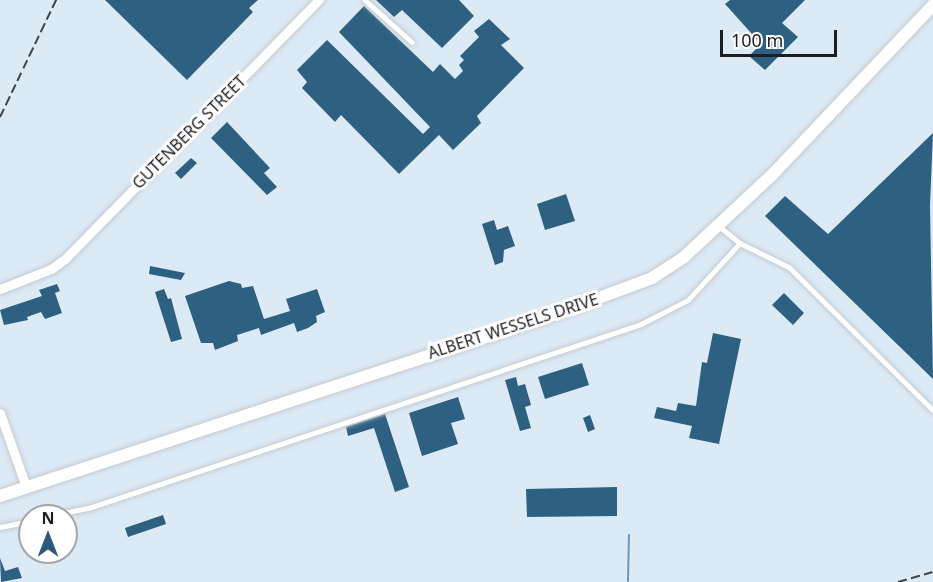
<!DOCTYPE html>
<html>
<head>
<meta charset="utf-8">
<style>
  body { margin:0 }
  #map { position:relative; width:933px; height:582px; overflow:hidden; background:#ecf4fa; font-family:"Noto Sans",sans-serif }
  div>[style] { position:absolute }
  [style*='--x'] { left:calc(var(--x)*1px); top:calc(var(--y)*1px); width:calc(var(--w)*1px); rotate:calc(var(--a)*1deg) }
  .built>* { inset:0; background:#dceaf6 }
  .stream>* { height:2px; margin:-1px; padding:0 1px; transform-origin:1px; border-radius:1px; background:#6799bf }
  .building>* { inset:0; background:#2e6082 }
  .roads { filter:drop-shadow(0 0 2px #c3cad0) drop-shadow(0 0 2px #c3cad0) }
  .lane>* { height:4.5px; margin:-2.25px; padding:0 2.25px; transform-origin:2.25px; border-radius:2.25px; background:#fff }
  .street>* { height:9px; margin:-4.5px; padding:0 4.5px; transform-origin:4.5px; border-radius:4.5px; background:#fff }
  .secondary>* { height:12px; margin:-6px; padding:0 6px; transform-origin:6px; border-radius:6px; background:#fff }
  .rail>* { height:2px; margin-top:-1px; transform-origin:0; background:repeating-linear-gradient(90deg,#404347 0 9px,transparent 0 13.5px) }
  span { translate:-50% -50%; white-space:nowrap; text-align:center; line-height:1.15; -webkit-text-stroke:6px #fff; paint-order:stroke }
  .street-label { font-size:16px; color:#1c1e21 }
  .north { position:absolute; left:18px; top:504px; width:60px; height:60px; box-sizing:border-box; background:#fff; border:2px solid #a4a5a6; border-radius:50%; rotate:0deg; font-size:16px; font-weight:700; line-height:24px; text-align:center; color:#1c1e21 }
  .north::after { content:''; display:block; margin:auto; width:21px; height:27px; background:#2d5a7a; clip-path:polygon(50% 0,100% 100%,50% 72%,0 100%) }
  .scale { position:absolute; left:720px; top:30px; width:117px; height:27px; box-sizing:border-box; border:3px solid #1c1e21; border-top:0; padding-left:8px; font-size:18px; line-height:21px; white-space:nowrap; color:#1c1e21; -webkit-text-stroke:4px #fff; paint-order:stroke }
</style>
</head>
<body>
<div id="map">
  <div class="built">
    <i style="clip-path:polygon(evenodd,0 0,933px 0,933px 582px,0 582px,0 0,30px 516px,66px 516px,66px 552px,30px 552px,30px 516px)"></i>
  </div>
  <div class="stream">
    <i style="--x:628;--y:581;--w:46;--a:-88.8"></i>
  </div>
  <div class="building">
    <i style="clip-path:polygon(105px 0,258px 0,249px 8px,253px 12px,187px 80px)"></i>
    <i style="clip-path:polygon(376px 0,459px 0,474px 16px,442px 48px,402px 10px,394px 17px)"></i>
    <i style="clip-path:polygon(730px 0,805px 0,782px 23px,798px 37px,765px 70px,749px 56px,761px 44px,725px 4px)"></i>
    <i style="clip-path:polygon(364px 6px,433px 72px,440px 64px,455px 79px,463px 71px,459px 65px,464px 60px,460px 56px,479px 37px,474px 31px,489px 19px,510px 39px,501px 45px,524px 68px,477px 116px,481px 123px,453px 150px,439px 135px,399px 174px,341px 115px,335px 122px,302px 88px,307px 82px,297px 70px,327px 40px,423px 134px,430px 127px,339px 32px)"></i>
    <i style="clip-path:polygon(227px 122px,270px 168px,264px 173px,277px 187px,267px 195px,211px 138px)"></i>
    <i style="clip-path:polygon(933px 133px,930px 205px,933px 379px,765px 216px,785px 196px,828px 234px)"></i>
    <i style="clip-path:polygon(191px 158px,197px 163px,181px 179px,175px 173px)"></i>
    <i style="clip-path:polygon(566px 194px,575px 221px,545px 230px,537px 204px)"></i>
    <i style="clip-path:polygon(494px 220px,497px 230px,508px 226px,515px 246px,504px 250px,503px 262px,495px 265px,482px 224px)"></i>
    <i style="clip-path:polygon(150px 266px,185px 273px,181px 280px,149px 274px)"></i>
    <i style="clip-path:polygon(229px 281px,241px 284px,242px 288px,253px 286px,264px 319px,290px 311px,286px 299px,317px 289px,325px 312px,316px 316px,317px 322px,308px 328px,297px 332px,294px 323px,261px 335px,259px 328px,237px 335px,238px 341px,215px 350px,213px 343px,201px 343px,185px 296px)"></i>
    <i style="clip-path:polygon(57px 284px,60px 291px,55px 293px,62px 313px,45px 319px,41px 312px,27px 317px,28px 320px,4px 325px,0 310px,42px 296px,39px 290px)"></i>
    <i style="clip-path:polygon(164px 289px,168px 299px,171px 298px,182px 339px,171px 342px,155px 292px)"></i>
    <i style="clip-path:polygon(784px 293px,804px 313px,793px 325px,772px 305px)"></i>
    <i style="clip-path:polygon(713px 333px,741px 339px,719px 444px,689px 438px,692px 426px,654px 418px,657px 407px,676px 411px,678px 403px,696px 406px,702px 362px,707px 363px)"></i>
    <i style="clip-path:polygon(582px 363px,589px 385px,545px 399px,538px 377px)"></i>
    <i style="clip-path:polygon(516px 377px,518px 386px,525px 384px,531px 405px,525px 407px,531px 428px,520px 431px,505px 380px)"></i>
    <i style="clip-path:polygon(458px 397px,465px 419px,451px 423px,458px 444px,422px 456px,409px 413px)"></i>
    <i style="clip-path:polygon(385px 414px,409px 487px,395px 492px,374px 428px,348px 436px,346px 427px)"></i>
    <i style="clip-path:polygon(590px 415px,595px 429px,588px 432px,583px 418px)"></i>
    <i style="clip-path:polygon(617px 487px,617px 516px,527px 517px,526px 489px)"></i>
    <i style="clip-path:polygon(163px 515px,166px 524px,128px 537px,125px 528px)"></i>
    <i style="clip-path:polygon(0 558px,5px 571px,18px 567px,22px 578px,1px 582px)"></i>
  </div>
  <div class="roads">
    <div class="lane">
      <i style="--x:365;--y:0;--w:63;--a:41.8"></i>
      <i style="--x:719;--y:226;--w:27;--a:39"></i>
      <i style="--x:740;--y:243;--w:55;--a:26.1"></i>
      <i style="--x:789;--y:267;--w:203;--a:44.8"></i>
      <i style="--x:50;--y:516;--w:43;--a:-12.1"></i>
      <i style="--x:92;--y:507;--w:579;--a:-18.43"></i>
      <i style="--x:641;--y:324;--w:53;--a:-27.1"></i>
      <i style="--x:688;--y:300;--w:77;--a:-47.6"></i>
      <i style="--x:0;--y:527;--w:31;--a:-11"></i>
    </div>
    <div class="street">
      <i style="--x:0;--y:289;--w:55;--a:-21.4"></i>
      <i style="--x:51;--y:269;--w:17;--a:-36"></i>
      <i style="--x:65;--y:259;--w:363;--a:-45.6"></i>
      <i style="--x:0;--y:413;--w:78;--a:70.6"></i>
    </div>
    <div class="secondary">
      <i style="--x:0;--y:496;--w:579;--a:-18.12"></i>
      <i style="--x:550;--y:316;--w:109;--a:-20.4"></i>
      <i style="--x:652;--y:278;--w:38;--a:-33"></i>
      <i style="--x:684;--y:257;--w:119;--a:-43"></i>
      <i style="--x:771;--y:176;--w:236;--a:-46.5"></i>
    </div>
  </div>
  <div class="rail">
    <i style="--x:0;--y:117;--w:130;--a:-64.4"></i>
    <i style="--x:898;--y:582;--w:36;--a:-16"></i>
  </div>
  <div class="street-label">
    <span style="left:189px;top:132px;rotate:-45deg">GUTENBERG STREET</span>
    <span style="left:513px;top:326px;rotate:-18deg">ALBERT WESSELS DRIVE</span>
  </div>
  <div class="north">N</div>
  <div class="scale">100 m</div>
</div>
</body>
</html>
